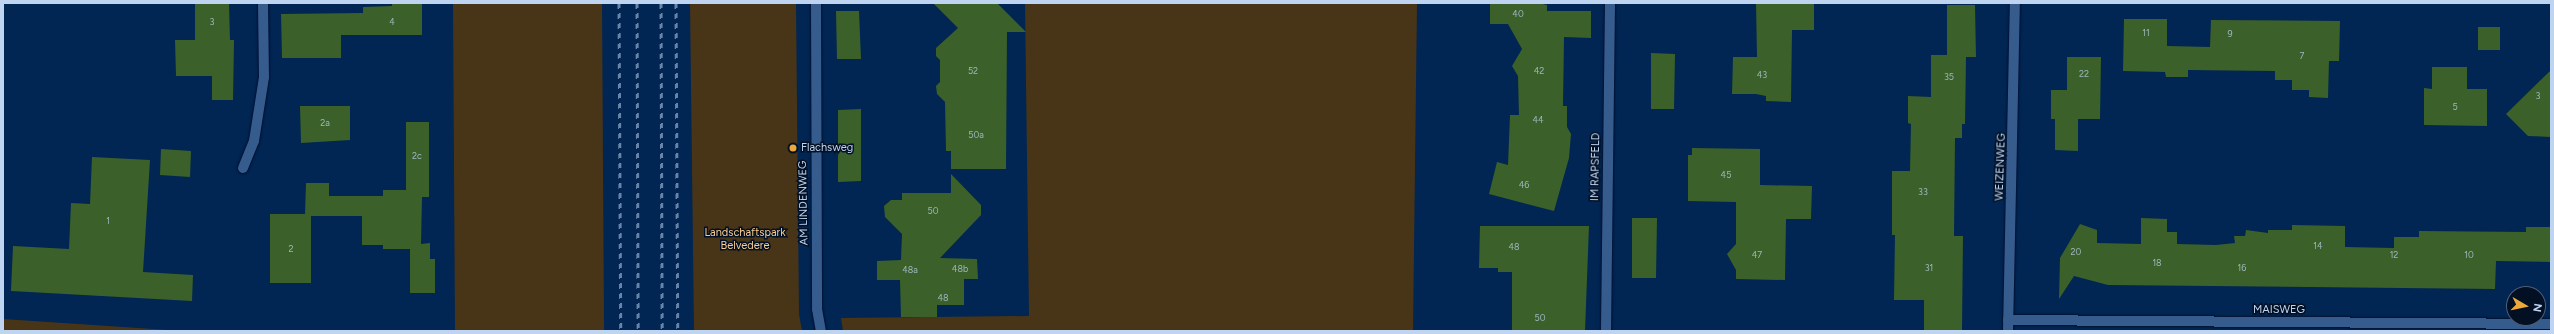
<!DOCTYPE html>
<html>
<head>
<meta charset="utf-8">
<style>
  body { margin:0 }
  #map { position:relative; width:2554px; height:334px; overflow:hidden; background:#012653; font-family:Figtree,sans-serif }
  div>[style] { position:absolute }
  [style*='--x'] { left:calc(var(--x)*1px); top:calc(var(--y)*1px); width:calc(var(--w)*1px); rotate:calc(var(--a)*1deg) }
  .green>* { inset:0; background:#483518 }
  .building>* { inset:0; background:#3c6029 }
  .roads { filter:drop-shadow(0 0 1px #000e2f) drop-shadow(0 0 1px #000e2f) }
  .minor>* { height:10px; margin:-5px; padding:0 5px; transform-origin:5px; border-radius:5px; background:#365c8d }
  .rail>* { height:3px; margin-top:-1.5px; transform-origin:0; background:repeating-linear-gradient(90deg,#6884a8 0 5px,transparent 0 10px) }
  .dots>* { width:11px; height:11px; translate:-50% -50%; box-sizing:border-box; border:2px solid #031024; border-radius:50% }
  span { translate:-50% -50%; white-space:nowrap; text-align:center; line-height:1.15; -webkit-text-stroke:3px #031024; paint-order:stroke }
  .number-label { font-size:9px; color:#9eb7be }
  .number-label span { -webkit-text-stroke-width:0 }
  .poi-label { font-size:11px; color:#bfd4f0 }
  .left { translate:0 -50%; text-align:left }
  .street-label { font-size:11px; color:#bfd4f0 }
  .park-label { font-size:11px; color:#f8cd8f }
  .frame { position:absolute; inset:0; border:4px solid #bfd4f0; pointer-events:none }
  .north { position:absolute; left:2506px; top:286px; width:40px; height:40px; box-sizing:border-box; background:#031024; border:1px solid #4e5e76; border-radius:50%; rotate:99deg; font-size:11px; font-weight:700; line-height:16px; text-align:center; color:#bfd4f0 }
  .north::after { content:''; display:block; margin:auto; width:14px; height:18px; background:#eca93a; clip-path:polygon(50% 0,100% 100%,50% 72%,0 100%) }
</style>
</head>
<body>
<div id="map">
  <div class="green">
    <i style="clip-path:polygon(453px 3px,602px 3px,604px 331px,455px 331px)"></i>
    <i style="clip-path:polygon(690px 3px,796px 3px,799px 314px,802px 331px,694px 331px)"></i>
    <i style="clip-path:polygon(1025px 3px,1417px 3px,1413px 331px,843px 331px,841px 318px,1029px 316px)"></i>
    <i style="clip-path:polygon(3px 319px,183px 331px,3px 331px)"></i>
  </div>
  <div class="building">
    <i style="clip-path:polygon(195px 3px,229px 3px,230px 40px,234px 40px,233px 100px,212px 100px,212px 76px,176px 76px,175px 40px,195px 40px)"></i>
    <i style="clip-path:polygon(392px 3px,422px 3px,422px 35px,341px 35px,341px 58px,282px 58px,281px 14px,363px 13px,363px 7px,392px 6px)"></i>
    <i style="clip-path:polygon(933px 3px,997px 3px,1026px 32px,1007px 32px,1006px 169px,951px 169px,951px 151px,946px 151px,945px 102px,937px 94px,936px 86px,940px 82px,940px 60px,936px 56px,936px 48px,958px 28px)"></i>
    <i style="clip-path:polygon(1538px 3px,1547px 5px,1547px 11px,1591px 11px,1591px 38px,1564px 37px,1563px 106px,1567px 106px,1567px 127px,1571px 134px,1569px 158px,1554px 211px,1489px 194px,1497px 162px,1508px 165px,1510px 115px,1519px 115px,1518px 76px,1512px 66px,1522px 49px,1508px 24px,1490px 24px,1490px 4px)"></i>
    <i style="clip-path:polygon(1756px 3px,1814px 3px,1814px 30px,1792px 30px,1791px 102px,1766px 101px,1766px 96px,1756px 94px,1732px 94px,1733px 57px,1757px 57px)"></i>
    <i style="clip-path:polygon(1947px 5px,1975px 5px,1976px 57px,1966px 57px,1965px 124px,1962px 124px,1962px 138px,1955px 138px,1954px 236px,1963px 236px,1962px 331px,1924px 331px,1924px 300px,1894px 300px,1895px 235px,1892px 235px,1892px 171px,1910px 171px,1911px 124px,1908px 123px,1908px 96px,1931px 97px,1931px 55px,1947px 55px)"></i>
    <i style="clip-path:polygon(836px 11px,859px 11px,861px 59px,837px 59px)"></i>
    <i style="clip-path:polygon(2124px 19px,2167px 19px,2167px 46px,2210px 47px,2211px 20px,2340px 21px,2339px 61px,2329px 61px,2328px 98px,2309px 97px,2309px 90px,2292px 90px,2292px 80px,2275px 80px,2275px 71px,2188px 70px,2188px 77px,2166px 77px,2165px 72px,2123px 71px)"></i>
    <i style="clip-path:polygon(2478px 27px,2500px 27px,2500px 50px,2478px 50px)"></i>
    <i style="clip-path:polygon(1651px 53px,1675px 54px,1674px 109px,1651px 109px)"></i>
    <i style="clip-path:polygon(2067px 57px,2101px 57px,2100px 119px,2078px 119px,2078px 151px,2055px 150px,2055px 119px,2051px 119px,2051px 90px,2067px 90px)"></i>
    <i style="clip-path:polygon(2432px 67px,2467px 67px,2467px 89px,2487px 89px,2487px 126px,2424px 125px,2424px 88px,2432px 89px)"></i>
    <i style="clip-path:polygon(2551px 70px,2551px 137px,2528px 136px,2506px 114px)"></i>
    <i style="clip-path:polygon(300px 106px,350px 106px,350px 140px,301px 143px)"></i>
    <i style="clip-path:polygon(861px 109px,861px 181px,838px 182px,838px 110px)"></i>
    <i style="clip-path:polygon(406px 122px,429px 122px,429px 197px,422px 197px,421px 244px,430px 243px,430px 259px,435px 259px,435px 293px,410px 293px,410px 249px,383px 249px,383px 245px,362px 245px,362px 216px,311px 216px,311px 283px,270px 283px,270px 214px,305px 214px,306px 183px,329px 183px,329px 196px,383px 196px,383px 190px,406px 190px)"></i>
    <i style="clip-path:polygon(1692px 148px,1760px 149px,1760px 185px,1812px 186px,1811px 219px,1786px 219px,1785px 280px,1736px 279px,1736px 270px,1727px 254px,1736px 244px,1736px 202px,1688px 201px,1688px 155px,1692px 155px)"></i>
    <i style="clip-path:polygon(161px 149px,191px 151px,190px 177px,160px 175px)"></i>
    <i style="clip-path:polygon(92px 157px,150px 160px,143px 272px,193px 275px,192px 301px,11px 291px,13px 246px,69px 249px,71px 203px,90px 204px)"></i>
    <i style="clip-path:polygon(951px 174px,981px 205px,981px 215px,940px 258px,977px 259px,978px 279px,964px 279px,964px 305px,937px 305px,937px 317px,901px 317px,900px 280px,877px 280px,877px 261px,901px 260px,902px 234px,885px 217px,884px 206px,891px 200px,902px 200px,902px 193px,951px 193px)"></i>
    <i style="clip-path:polygon(1632px 218px,1657px 218px,1656px 278px,1632px 278px)"></i>
    <i style="clip-path:polygon(2141px 218px,2167px 219px,2167px 232px,2177px 232px,2177px 244px,2216px 245px,2235px 243px,2234px 236px,2245px 236px,2246px 230px,2268px 233px,2268px 230px,2292px 230px,2292px 225px,2345px 226px,2345px 247px,2394px 248px,2394px 237px,2419px 237px,2419px 231px,2526px 232px,2526px 227px,2551px 227px,2551px 262px,2496px 261px,2495px 289px,2108px 285px,2074px 276px,2059px 299px,2060px 258px,2080px 224px,2097px 230px,2097px 243px,2141px 244px)"></i>
    <i style="clip-path:polygon(1480px 226px,1589px 226px,1585px 331px,1512px 330px,1512px 272px,1498px 272px,1498px 268px,1479px 268px)"></i>
  </div>
  <div class="roads">
    <div class="minor">
      <i style="--x:816;--y:3;--w:306;--a:89.8"></i>
      <i style="--x:817;--y:309;--w:22;--a:80"></i>
      <i style="--x:243;--y:168;--w:29;--a:-68"></i>
      <i style="--x:254;--y:141;--w:65;--a:-81.1"></i>
      <i style="--x:264;--y:77;--w:74;--a:-90.8"></i>
      <i style="--x:2008;--y:320;--w:543;--a:0.42"></i>
      <i style="--x:1606;--y:331;--w:328;--a:-89.3"></i>
      <i style="--x:2008;--y:331;--w:328;--a:-88.8"></i>
    </div>
  </div>
  <div class="rail">
    <i style="--x:619;--y:3;--w:328;--a:89.7"></i>
    <i style="--x:637;--y:3;--w:328;--a:89.8"></i>
    <i style="--x:661;--y:3;--w:328;--a:89.8"></i>
    <i style="--x:676;--y:3;--w:328;--a:89.7"></i>
  </div>
  <div class="dots">
    <i style="left:793px;top:148px;background:#eca93a"></i>
  </div>
  <div class="number-label">
    <span style="left:1518px;top:14px">40</span>
    <span style="left:212px;top:22px">3</span>
    <span style="left:392px;top:22px">4</span>
    <span style="left:2146px;top:33px">11</span>
    <span style="left:2230px;top:34px">9</span>
    <span style="left:2302px;top:56px">7</span>
    <span style="left:973px;top:71px">52</span>
    <span style="left:1539px;top:71px">42</span>
    <span style="left:2084px;top:74px">22</span>
    <span style="left:1762px;top:75px">43</span>
    <span style="left:1949px;top:77px">35</span>
    <span style="left:2538px;top:96px">3</span>
    <span style="left:2455px;top:107px">5</span>
    <span style="left:1538px;top:120px">44</span>
    <span style="left:325px;top:123px">2a</span>
    <span style="left:976px;top:135px">50a</span>
    <span style="left:417px;top:156px">2c</span>
    <span style="left:1726px;top:175px">45</span>
    <span style="left:1524px;top:185px">46</span>
    <span style="left:1923px;top:192px">33</span>
    <span style="left:933px;top:211px">50</span>
    <span style="left:108px;top:221px">1</span>
    <span style="left:2318px;top:246px">14</span>
    <span style="left:1514px;top:247px">48</span>
    <span style="left:291px;top:249px">2</span>
    <span style="left:2076px;top:252px">20</span>
    <span style="left:1757px;top:255px">47</span>
    <span style="left:2394px;top:255px">12</span>
    <span style="left:2469px;top:255px">10</span>
    <span style="left:2157px;top:263px">18</span>
    <span style="left:1929px;top:268px">31</span>
    <span style="left:2242px;top:268px">16</span>
    <span style="left:960px;top:269px">48b</span>
    <span style="left:910px;top:270px">48a</span>
    <span style="left:943px;top:298px">48</span>
    <span style="left:1540px;top:318px">50</span>
  </div>
  <div class="poi-label">
    <span class="left" style="left:801px;top:148px">Flachsweg</span>
  </div>
  <div class="street-label">
    <span style="left:1596px;top:167px;rotate:-89deg">IM RAPSFELD</span>
    <span style="left:2001px;top:167px;rotate:-88deg">WEIZENWEG</span>
    <span style="left:804px;top:203px;rotate:-91deg">AM LINDENWEG</span>
    <span style="left:2279px;top:310px">MAISWEG</span>
  </div>
  <div class="park-label">
    <span style="left:745px;top:240px">Landschaftspark<br>Belvedere</span>
  </div>
  <div class="frame"></div>
  <div class="north">N</div>
</div>
</body>
</html>
